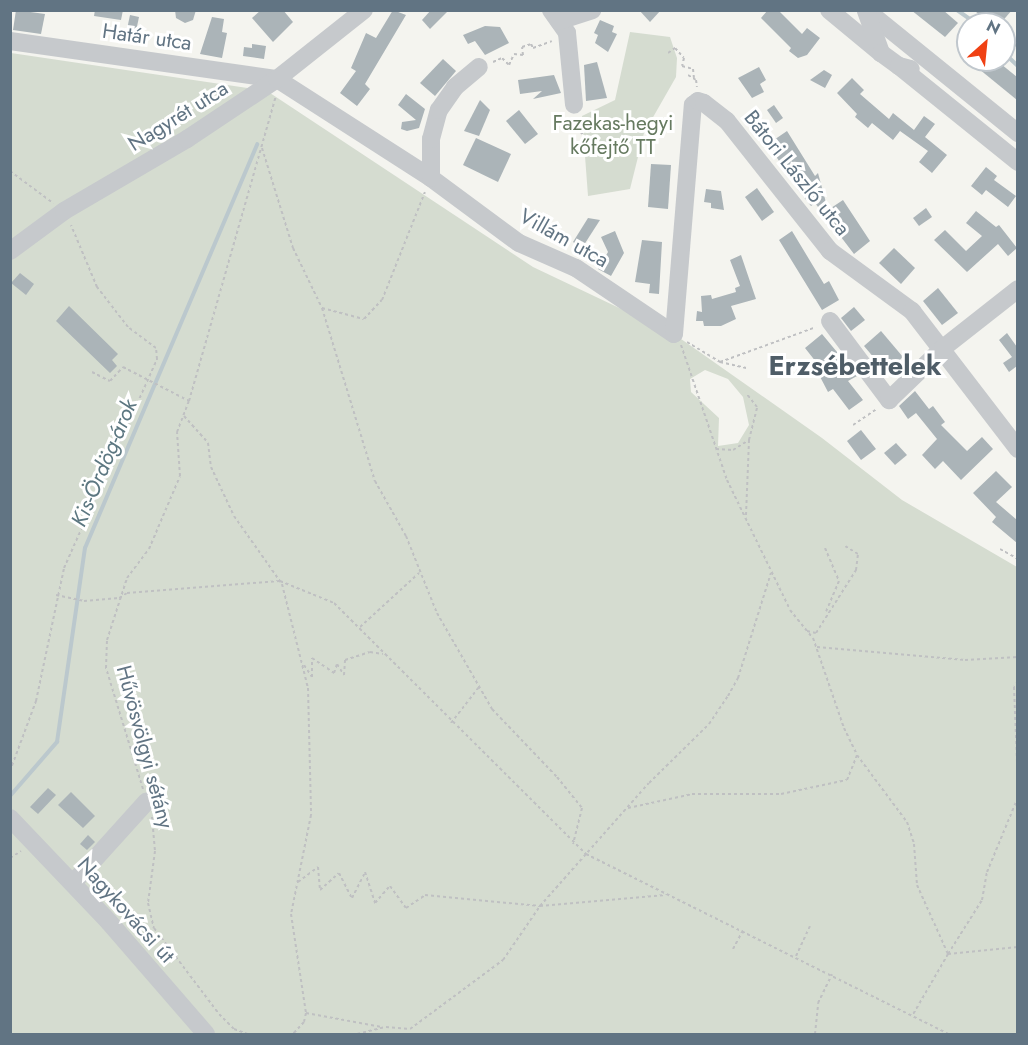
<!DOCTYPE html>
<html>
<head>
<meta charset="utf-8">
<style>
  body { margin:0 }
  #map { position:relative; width:1028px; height:1045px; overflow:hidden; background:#f4f4ef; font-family:Jost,sans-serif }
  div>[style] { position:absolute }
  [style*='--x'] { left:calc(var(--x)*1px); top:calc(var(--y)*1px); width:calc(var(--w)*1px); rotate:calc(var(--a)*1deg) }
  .green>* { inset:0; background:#d5dcd0 }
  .stream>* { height:4px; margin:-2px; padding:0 2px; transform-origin:2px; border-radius:2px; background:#bbc8cd }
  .building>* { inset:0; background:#abb4b8 }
  .path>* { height:2px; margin-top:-1px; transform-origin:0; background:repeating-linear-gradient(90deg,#bfc0c2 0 3px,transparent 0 6px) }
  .minor>* { height:18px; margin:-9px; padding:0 9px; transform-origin:9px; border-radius:9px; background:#c6c9cc }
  span { translate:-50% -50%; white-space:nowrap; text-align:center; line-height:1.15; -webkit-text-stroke:6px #fff; paint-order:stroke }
  .street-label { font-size:21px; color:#617483 }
  .park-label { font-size:21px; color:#667a60 }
  .water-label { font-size:22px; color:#5c7781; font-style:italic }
  .district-label { font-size:27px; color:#4f5d67; font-weight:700 }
  .frame { position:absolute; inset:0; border:12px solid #617483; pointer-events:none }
  .north { position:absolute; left:956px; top:12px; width:60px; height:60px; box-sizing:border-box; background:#fff; border:2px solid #c0c7cd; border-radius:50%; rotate:27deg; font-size:16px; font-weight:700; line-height:24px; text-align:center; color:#617483 }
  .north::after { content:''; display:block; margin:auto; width:21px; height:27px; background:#f04114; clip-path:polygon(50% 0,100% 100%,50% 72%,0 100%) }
</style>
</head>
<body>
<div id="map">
  <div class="green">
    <i style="clip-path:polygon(630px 32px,670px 37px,677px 58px,676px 77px,644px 133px,630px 189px,588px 196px,582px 116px,615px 100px)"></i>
    <i style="clip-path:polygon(evenodd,11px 53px,267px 91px,533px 267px,674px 334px,822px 438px,902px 500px,1017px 567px,1017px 1034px,11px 1034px,11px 53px,705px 370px,728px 379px,743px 397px,749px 425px,738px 443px,718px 446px,719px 418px,691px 392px,690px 379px,705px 370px)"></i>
  </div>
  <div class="stream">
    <i style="--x:957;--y:10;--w:24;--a:35"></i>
    <i style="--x:1004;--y:53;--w:19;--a:43"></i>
    <i style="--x:10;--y:796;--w:72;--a:-49"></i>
    <i style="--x:57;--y:742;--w:196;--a:-81.8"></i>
    <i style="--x:85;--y:548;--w:439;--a:-66.9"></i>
  </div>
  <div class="building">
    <i style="clip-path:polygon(16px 10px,45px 14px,41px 34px,13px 30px)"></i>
    <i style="clip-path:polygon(95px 10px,123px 10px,121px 20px,94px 16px)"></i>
    <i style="clip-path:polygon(175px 10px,196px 10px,193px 20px,185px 23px,176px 18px)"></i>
    <i style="clip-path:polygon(261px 10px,283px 10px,293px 22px,273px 42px,252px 18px)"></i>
    <i style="clip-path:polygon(393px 10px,406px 15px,365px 84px,370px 89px,357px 106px,340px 93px,356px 71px,351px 68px,366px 33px,376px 38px)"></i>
    <i style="clip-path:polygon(431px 10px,449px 10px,430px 29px,422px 20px)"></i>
    <i style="clip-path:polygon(639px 10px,661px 10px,650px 22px)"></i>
    <i style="clip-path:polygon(768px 10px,778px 10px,802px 34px,807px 28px,820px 38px,807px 55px,798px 58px,789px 51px,791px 48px,761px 18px)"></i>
    <i style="clip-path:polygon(911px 10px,943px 10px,958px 23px,945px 37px)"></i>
    <i style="clip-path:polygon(974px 10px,1012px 10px,1000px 24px,989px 24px)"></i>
    <i style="clip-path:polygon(130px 15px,139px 17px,135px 36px,126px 34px)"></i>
    <i style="clip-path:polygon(212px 17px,224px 19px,222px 32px,227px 33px,222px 58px,200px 54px)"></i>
    <i style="clip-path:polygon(600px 20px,614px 26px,612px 32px,617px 34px,608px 52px,595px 43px,598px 35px,594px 33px)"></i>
    <i style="clip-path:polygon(485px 26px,500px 27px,509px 43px,485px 55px,475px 41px,468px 44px,463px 35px)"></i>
    <i style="clip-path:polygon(1004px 33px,1017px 45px,1004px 58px)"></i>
    <i style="clip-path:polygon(252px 44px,266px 46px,264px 59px,243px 56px,244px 47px,252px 48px)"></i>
    <i style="clip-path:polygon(443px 59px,456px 71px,435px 96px,420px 83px)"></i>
    <i style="clip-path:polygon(968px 60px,996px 60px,1017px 77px,1017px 100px)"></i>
    <i style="clip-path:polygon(597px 62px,607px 98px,586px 101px,584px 65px)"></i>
    <i style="clip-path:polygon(759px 67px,766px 80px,760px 84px,764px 92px,752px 98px,738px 78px)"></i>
    <i style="clip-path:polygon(824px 70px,832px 75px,825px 88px,810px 80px)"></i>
    <i style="clip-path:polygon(554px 75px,561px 93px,533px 99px,542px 91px,520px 94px,518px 80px)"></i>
    <i style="clip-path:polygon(852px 78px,864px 90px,860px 94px,889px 119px,893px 113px,914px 130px,924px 116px,935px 124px,925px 137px,947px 155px,932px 173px,919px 162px,928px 151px,900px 131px,893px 140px,872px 123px,868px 128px,855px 117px,857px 114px,837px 93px)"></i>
    <i style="clip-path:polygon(406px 94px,425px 109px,419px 128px,407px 131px,401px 129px,402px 122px,416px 120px,398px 105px)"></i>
    <i style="clip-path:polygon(480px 100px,490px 110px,479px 136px,464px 131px)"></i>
    <i style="clip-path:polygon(774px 105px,783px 118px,776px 123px,767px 110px)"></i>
    <i style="clip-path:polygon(519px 110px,538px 134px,525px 144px,506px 121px)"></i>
    <i style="clip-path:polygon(787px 131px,815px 176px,818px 173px,828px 210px,843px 200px,870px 241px,854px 254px,815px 203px,811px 206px,798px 190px,768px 144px)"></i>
    <i style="clip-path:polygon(476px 138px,511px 154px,498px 182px,463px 165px)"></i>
    <i style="clip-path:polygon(651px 164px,671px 165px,668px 209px,648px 207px)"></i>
    <i style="clip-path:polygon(986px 167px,997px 176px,994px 180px,1016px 196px,1008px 207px,986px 190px,982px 195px,971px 186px)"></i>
    <i style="clip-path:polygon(757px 188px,774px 212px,762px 221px,745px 197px)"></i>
    <i style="clip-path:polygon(706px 189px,721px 191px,724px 210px,711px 208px,711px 203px,704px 202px)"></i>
    <i style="clip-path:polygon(926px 208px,932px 217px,919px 226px,913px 218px)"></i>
    <i style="clip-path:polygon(976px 211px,996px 227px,999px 225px,1017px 248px,1008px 256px,998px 244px,967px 272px,934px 240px,945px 230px,966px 251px,982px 236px,966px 223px)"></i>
    <i style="clip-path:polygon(588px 218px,600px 220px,582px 248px,573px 242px)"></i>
    <i style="clip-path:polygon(615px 231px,624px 253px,611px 276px,598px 269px,608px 252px,601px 237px)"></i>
    <i style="clip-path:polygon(792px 231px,824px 284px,829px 281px,839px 300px,822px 310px,779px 240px)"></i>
    <i style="clip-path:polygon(642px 240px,662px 242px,659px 294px,649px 293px,650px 284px,635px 282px)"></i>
    <i style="clip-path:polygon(894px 248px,915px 268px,901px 284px,879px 263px)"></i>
    <i style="clip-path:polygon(741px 255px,756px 299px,731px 306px,736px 319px,721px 326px,704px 326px,703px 321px,696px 321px,697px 311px,702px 312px,701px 296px,711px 295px,712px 299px,736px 292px,735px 288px,740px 286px,730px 260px)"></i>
    <i style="clip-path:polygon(20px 273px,34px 284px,26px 295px,11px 283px)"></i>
    <i style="clip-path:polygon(938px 288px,958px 313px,942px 325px,923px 301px)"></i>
    <i style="clip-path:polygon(69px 306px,118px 354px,112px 360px,117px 366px,110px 373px,56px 321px)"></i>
    <i style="clip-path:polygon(854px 307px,865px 320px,851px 331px,841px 318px)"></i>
    <i style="clip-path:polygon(881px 331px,903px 357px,886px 372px,864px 346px)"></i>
    <i style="clip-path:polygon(1007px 333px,1017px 347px,1017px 366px,1009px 372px,1003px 363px,1012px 357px,999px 340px)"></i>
    <i style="clip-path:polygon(822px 334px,857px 376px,848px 381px,863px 400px,849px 410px,833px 389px,828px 392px,816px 369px,820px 367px,805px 348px)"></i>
    <i style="clip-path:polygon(915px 391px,929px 409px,933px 406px,945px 422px,941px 425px,967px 451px,982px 437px,993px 449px,961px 480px,943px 461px,935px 469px,922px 455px,937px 439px,916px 413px,908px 419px,899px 406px)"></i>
    <i style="clip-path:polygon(861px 430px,876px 449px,861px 460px,847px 441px)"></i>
    <i style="clip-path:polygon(896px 443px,907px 455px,895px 465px,884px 453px)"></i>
    <i style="clip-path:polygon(996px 471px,1012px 487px,996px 502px,1017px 520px,1017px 543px,992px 522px,996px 517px,973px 493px)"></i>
    <i style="clip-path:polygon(48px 788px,56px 795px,38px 814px,30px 807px)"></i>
    <i style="clip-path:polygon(71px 792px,95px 816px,83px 828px,58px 805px)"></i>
    <i style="clip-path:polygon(88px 835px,95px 842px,87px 850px,80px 844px)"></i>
  </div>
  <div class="path">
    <i style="--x:668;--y:53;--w:9;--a:-36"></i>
    <i style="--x:675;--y:48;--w:13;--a:48"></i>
    <i style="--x:684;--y:58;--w:8;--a:104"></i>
    <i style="--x:682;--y:66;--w:11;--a:15"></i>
    <i style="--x:693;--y:69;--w:9;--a:84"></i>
    <i style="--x:493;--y:62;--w:10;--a:-24"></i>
    <i style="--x:502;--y:58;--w:10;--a:45"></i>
    <i style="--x:509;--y:65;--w:12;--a:-66"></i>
    <i style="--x:514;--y:54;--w:9;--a:6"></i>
    <i style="--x:523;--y:55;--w:8;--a:-97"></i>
    <i style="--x:522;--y:47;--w:9;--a:-18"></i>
    <i style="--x:531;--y:44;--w:4;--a:63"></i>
    <i style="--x:533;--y:48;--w:20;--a:-20"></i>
    <i style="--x:688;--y:75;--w:9;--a:32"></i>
    <i style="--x:696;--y:80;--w:7;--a:82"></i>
    <i style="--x:572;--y:128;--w:4;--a:0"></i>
    <i style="--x:576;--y:128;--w:8;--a:-97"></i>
    <i style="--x:576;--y:128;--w:13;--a:42"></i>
    <i style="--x:262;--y:148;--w:105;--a:72.8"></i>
    <i style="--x:293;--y:248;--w:67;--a:64.2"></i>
    <i style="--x:322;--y:308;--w:181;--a:73"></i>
    <i style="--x:375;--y:481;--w:63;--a:60.6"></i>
    <i style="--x:406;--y:536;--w:83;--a:68.1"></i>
    <i style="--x:437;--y:613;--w:111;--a:60.2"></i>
    <i style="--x:492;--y:709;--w:94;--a:46.3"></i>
    <i style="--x:557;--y:777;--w:40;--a:51"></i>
    <i style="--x:582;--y:808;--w:37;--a:104"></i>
    <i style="--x:10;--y:171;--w:54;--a:36.7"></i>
    <i style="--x:322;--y:308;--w:43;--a:14.7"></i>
    <i style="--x:364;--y:319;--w:26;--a:-47"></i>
    <i style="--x:382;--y:300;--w:116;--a:-68.3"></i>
    <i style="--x:687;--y:342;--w:39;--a:31"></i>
    <i style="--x:720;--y:362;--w:102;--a:-20"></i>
    <i style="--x:681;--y:345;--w:143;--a:71.2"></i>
    <i style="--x:727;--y:480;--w:144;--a:64.1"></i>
    <i style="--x:790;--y:610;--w:36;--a:51"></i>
    <i style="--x:813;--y:638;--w:95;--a:71"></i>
    <i style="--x:844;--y:728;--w:30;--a:64"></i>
    <i style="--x:857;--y:755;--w:84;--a:53.3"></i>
    <i style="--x:907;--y:822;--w:23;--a:72"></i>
    <i style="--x:914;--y:844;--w:41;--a:85.8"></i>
    <i style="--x:917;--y:885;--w:76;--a:65.8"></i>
    <i style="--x:948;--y:954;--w:72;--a:120.1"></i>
    <i style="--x:720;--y:362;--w:27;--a:13"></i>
    <i style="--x:92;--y:372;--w:20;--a:27"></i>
    <i style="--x:110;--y:381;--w:19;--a:-47"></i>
    <i style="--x:123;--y:367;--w:74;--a:27.3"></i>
    <i style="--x:184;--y:416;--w:36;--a:48"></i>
    <i style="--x:208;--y:443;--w:24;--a:83"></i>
    <i style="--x:211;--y:467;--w:54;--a:64.9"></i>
    <i style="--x:234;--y:516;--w:83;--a:54.8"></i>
    <i style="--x:282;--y:584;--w:107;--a:76"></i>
    <i style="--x:308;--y:688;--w:127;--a:88.6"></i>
    <i style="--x:311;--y:815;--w:101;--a:101.4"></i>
    <i style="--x:291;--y:914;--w:100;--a:81.4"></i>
    <i style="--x:306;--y:1013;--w:9;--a:103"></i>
    <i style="--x:304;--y:1022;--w:16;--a:133"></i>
    <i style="--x:853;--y:425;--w:29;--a:-34"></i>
    <i style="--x:716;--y:449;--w:17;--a:3"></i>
    <i style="--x:733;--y:450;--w:19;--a:-32"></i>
    <i style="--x:749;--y:440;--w:34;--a:-76"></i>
    <i style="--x:757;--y:407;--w:18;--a:-128"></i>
    <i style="--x:746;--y:515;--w:75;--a:-87.7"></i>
    <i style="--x:825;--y:548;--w:36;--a:67"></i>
    <i style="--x:839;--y:581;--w:33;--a:113"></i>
    <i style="--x:1000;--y:549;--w:21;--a:29"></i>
    <i style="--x:56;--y:595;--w:29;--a:12"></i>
    <i style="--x:84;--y:601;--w:35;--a:-5"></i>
    <i style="--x:119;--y:598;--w:9;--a:-32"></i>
    <i style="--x:127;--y:593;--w:153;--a:-4.5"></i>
    <i style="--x:280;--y:581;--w:58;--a:22.2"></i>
    <i style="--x:334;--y:603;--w:356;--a:44.9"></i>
    <i style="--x:586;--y:854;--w:404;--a:26.4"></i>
    <i style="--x:360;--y:627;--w:80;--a:-42.5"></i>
    <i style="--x:807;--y:631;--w:9;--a:13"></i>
    <i style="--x:816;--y:633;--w:75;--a:-57.6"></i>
    <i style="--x:856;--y:570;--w:16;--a:-83"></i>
    <i style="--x:858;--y:554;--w:15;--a:-148"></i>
    <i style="--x:817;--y:647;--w:149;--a:5"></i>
    <i style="--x:965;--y:660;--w:53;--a:-3.2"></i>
    <i style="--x:304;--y:665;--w:14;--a:56"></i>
    <i style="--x:312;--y:677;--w:19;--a:-90"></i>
    <i style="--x:312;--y:658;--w:27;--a:34"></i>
    <i style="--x:334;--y:673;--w:9;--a:-72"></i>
    <i style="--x:337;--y:664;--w:13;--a:58"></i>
    <i style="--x:344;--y:675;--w:15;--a:-86"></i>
    <i style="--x:345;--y:660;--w:26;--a:-18"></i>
    <i style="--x:370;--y:652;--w:13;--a:9"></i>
    <i style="--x:1018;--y:681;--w:7;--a:124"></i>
    <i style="--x:1014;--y:687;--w:100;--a:87.7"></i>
    <i style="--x:451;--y:723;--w:46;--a:-52.1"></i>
    <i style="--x:10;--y:771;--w:75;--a:-69.6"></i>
    <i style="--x:36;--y:701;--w:136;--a:-78.1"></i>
    <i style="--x:64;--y:568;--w:229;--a:-66"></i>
    <i style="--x:157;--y:359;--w:11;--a:-95"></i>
    <i style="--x:156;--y:348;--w:35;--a:-143"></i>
    <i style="--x:128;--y:327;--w:51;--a:-127.8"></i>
    <i style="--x:97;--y:287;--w:67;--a:-112.8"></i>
    <i style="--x:143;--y:789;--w:127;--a:-107"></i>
    <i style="--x:106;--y:668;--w:28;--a:-88"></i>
    <i style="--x:107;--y:640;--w:65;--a:-72.1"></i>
    <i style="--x:127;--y:578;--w:36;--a:-53"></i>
    <i style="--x:149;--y:549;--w:79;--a:-67"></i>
    <i style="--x:180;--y:476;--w:44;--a:-93.9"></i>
    <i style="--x:177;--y:432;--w:33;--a:-69"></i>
    <i style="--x:189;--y:401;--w:317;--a:-74.1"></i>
    <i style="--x:628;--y:808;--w:66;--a:-12.3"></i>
    <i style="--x:692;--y:794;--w:89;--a:0"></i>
    <i style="--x:781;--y:794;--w:67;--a:-12"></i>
    <i style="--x:847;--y:780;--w:27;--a:-68"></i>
    <i style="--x:152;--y:817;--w:34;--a:85"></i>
    <i style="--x:155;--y:851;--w:52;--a:97.7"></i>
    <i style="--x:148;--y:903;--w:26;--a:77"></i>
    <i style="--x:154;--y:928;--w:108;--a:52.9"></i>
    <i style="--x:219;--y:1014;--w:21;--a:45"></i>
    <i style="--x:234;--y:1029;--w:15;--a:20"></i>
    <i style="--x:10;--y:858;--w:13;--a:-32"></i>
    <i style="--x:298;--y:882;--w:25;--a:-37"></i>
    <i style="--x:318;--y:867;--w:23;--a:85"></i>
    <i style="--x:320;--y:890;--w:25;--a:-42"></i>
    <i style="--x:339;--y:873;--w:28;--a:63"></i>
    <i style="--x:352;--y:898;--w:29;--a:-63"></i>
    <i style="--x:365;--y:872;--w:33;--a:72"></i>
    <i style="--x:375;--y:903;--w:23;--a:-49"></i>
    <i style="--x:390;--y:886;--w:27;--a:54"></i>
    <i style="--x:406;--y:908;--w:23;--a:-34"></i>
    <i style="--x:425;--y:895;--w:116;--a:5.5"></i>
    <i style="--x:540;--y:906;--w:126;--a:-5"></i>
    <i style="--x:733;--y:949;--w:21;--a:-62"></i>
    <i style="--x:948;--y:954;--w:64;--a:-57.8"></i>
    <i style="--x:982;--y:900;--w:28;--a:-80"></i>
    <i style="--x:987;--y:872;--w:81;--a:-67.5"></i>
    <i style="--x:948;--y:954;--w:70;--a:-5.7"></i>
    <i style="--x:796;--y:956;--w:33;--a:-65"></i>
    <i style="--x:306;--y:1013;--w:77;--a:10.4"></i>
    <i style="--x:357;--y:1034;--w:30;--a:-14"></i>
    <i style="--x:386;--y:1027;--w:24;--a:5"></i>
    <i style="--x:410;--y:1029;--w:116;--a:-36.6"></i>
    <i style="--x:503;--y:960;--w:65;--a:-55.6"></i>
    <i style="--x:540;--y:906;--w:164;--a:-48.5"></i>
    <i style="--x:649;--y:783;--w:84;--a:-44.5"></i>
    <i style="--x:709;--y:724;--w:34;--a:-56"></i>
    <i style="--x:728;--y:696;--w:21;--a:-61"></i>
    <i style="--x:738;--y:678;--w:110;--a:-72.6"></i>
    <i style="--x:815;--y:1034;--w:31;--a:-84"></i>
    <i style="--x:818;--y:1003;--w:32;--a:-64"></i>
  </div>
  <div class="minor">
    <i style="--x:551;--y:10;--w:28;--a:55"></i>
    <i style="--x:567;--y:33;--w:72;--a:84.4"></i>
    <i style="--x:829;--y:10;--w:67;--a:39.6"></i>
    <i style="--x:866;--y:10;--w:196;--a:39"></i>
    <i style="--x:866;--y:11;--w:45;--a:70.3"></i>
    <i style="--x:881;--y:53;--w:22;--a:36"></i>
    <i style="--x:899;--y:66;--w:12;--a:14"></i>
    <i style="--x:559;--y:21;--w:35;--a:-18"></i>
    <i style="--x:10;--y:41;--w:270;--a:8.1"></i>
    <i style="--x:277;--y:79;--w:183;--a:32.7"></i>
    <i style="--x:431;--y:178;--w:109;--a:36.5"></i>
    <i style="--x:519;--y:243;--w:62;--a:23.7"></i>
    <i style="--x:576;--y:268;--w:118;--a:34"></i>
    <i style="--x:674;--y:334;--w:230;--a:-85.3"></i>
    <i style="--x:693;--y:105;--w:6;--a:-39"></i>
    <i style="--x:698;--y:101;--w:6;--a:18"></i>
    <i style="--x:704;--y:103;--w:29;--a:38"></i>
    <i style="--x:727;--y:121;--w:166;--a:51.6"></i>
    <i style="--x:830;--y:251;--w:102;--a:36.2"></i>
    <i style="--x:912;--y:311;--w:174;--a:52.5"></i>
    <i style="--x:899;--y:66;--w:153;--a:38.9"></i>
    <i style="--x:431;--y:178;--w:39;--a:-90"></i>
    <i style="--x:431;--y:139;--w:30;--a:-75"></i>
    <i style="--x:439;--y:110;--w:28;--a:-55"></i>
    <i style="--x:455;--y:87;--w:31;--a:-40"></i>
    <i style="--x:10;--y:251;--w:67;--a:-36.5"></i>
    <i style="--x:64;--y:211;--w:143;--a:-30.3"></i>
    <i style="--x:187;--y:139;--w:108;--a:-33.7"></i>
    <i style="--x:277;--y:79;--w:111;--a:-38.4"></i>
    <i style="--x:830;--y:321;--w:99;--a:53.2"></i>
    <i style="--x:889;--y:400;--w:75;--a:-43.9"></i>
    <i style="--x:943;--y:348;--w:95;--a:-38.2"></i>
    <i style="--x:10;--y:818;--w:144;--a:46.4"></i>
    <i style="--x:109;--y:922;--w:148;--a:49.1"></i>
    <i style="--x:73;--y:883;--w:110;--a:-47.9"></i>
  </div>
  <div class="street-label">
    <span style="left:147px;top:37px;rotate:8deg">Határ utca</span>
    <span style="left:178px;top:116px;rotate:-32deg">Nagyrét utca</span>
    <span style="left:797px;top:173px;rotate:51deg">Bátori László utca</span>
    <span style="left:564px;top:238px;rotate:29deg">Villám utca</span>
    <span style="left:145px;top:747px;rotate:75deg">Hűvösvölgyi sétány</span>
    <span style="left:126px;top:910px;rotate:48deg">Nagykovácsi út</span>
  </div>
  <div class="park-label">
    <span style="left:613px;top:135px">Fazekas-hegyi<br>kőfejtő TT</span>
  </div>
  <div class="water-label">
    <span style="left:104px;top:463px;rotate:-67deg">Kis-Ördög-árok</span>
  </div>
  <div class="district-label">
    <span style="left:855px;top:366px">Erzsébettelek</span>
  </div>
  <div class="frame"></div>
  <div class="north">N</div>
</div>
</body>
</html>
